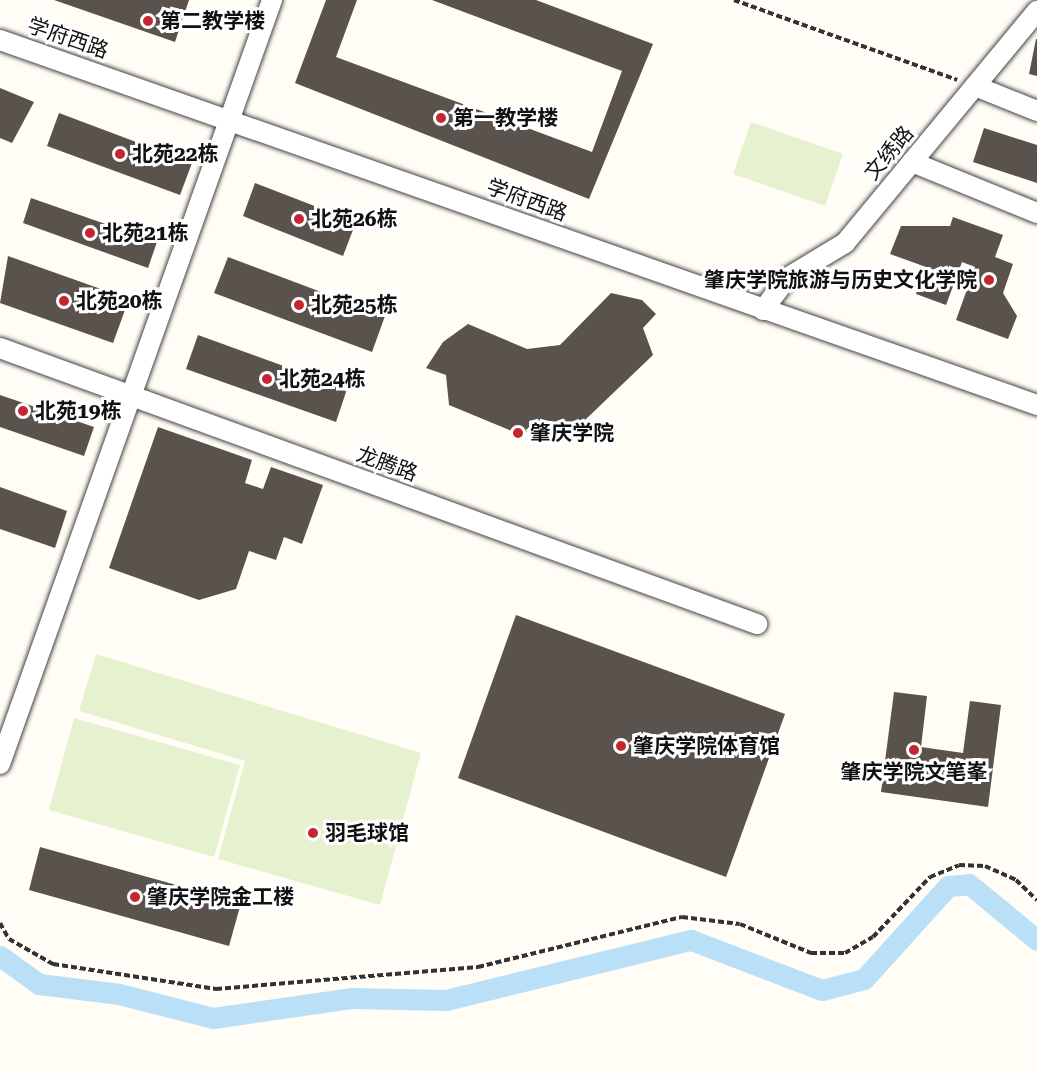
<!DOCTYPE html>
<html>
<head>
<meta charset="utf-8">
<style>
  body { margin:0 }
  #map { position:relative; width:1037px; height:1074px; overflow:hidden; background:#fffdf5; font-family:"Roboto Serif","Noto Sans SC",serif }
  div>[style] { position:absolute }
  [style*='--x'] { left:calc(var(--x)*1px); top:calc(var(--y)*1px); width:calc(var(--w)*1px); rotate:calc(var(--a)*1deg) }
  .pitch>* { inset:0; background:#e6f2cf }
  .canal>* { height:21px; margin:-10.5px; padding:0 10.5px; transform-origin:10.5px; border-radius:10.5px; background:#b9e0f7 }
  .building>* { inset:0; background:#5a524d }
  .path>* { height:4px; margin-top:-2px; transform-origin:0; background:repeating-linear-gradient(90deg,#333 0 6px,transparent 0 9px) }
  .roads { filter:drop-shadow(0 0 2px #444) drop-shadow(0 0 2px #444) }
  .minor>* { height:20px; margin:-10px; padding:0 10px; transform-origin:10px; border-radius:10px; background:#fff }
  .dots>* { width:16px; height:16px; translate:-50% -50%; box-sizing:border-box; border:3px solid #fff; border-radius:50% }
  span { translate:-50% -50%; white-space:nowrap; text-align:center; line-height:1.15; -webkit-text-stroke:6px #fff; paint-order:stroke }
  .poi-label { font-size:21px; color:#111; font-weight:700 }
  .left { translate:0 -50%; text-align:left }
  .right { translate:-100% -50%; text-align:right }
  .street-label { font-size:21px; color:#111 }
</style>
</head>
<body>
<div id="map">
  <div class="pitch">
    <i style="clip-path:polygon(751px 122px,843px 154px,825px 206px,733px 174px)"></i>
    <i style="clip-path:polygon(96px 654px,421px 753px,380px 905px,218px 859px,245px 761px,79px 711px)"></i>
    <i style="clip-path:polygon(74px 718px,240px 765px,214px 857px,49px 810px)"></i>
  </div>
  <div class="canal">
    <i style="--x:0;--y:956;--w:48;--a:35.7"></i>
    <i style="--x:39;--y:984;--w:81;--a:7.1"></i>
    <i style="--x:119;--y:994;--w:97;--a:14.3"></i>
    <i style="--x:213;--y:1018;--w:139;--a:-8.2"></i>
    <i style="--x:351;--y:998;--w:95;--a:1.2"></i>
    <i style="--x:446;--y:1000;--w:252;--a:-13.8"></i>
    <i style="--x:691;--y:940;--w:140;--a:20.9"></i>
    <i style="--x:822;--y:990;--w:43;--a:-14.7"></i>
    <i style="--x:864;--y:979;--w:125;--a:-47.9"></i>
    <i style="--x:948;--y:886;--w:21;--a:-5"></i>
    <i style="--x:969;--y:884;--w:88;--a:39.5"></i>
  </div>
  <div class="building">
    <i style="clip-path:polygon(54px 0,189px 0,175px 42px)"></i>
    <i style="clip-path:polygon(326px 0,357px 0,336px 57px,592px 152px,622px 71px,432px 0,536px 0,653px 44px,589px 199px,295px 83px)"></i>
    <i style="clip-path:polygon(1036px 39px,1037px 39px,1037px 76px,1029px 74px)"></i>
    <i style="clip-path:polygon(0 88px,34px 102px,12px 143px,0 138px)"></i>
    <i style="clip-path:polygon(59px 113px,192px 163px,180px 195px,47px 146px)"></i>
    <i style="clip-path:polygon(984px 128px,1037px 145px,1037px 183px,973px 162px)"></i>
    <i style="clip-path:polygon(255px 183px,356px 222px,343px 256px,243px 216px)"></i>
    <i style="clip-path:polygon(31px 198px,157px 242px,148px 268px,23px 223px)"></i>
    <i style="clip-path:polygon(953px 217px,1003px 235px,995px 257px,1013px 264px,1003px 293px,1017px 316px,1008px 339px,956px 320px,975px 267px,962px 262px,946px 305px,916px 294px,926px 267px,890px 254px,901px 226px,950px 226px)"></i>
    <i style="clip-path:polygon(8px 256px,129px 299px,113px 343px,0 303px)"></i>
    <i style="clip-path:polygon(228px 257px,385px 316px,372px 352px,214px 293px)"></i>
    <i style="clip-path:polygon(611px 293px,642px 300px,656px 314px,643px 328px,653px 355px,585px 420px,554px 430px,514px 432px,449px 405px,446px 375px,426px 368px,443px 342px,468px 324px,527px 349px,560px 345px)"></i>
    <i style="clip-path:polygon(198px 335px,347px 389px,336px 422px,186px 369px)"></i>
    <i style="clip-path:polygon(0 395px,94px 427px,84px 456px,0 427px)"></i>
    <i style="clip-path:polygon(158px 427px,252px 460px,245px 483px,263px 489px,271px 467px,323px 485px,302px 544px,284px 537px,276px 560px,249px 551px,236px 589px,199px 600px,109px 568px)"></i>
    <i style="clip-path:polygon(0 487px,67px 511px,55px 548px,0 529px)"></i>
    <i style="clip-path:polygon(516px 615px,785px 714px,726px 877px,458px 778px)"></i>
    <i style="clip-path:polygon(894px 692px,927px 696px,921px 747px,963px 753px,970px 701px,1001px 705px,988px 807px,881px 792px)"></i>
    <i style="clip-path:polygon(40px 847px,241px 903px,229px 946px,29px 890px)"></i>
  </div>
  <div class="path">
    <i style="--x:734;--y:0;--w:237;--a:19.7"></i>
    <i style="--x:0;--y:923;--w:18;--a:61"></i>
    <i style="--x:9;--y:939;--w:51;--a:29.6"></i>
    <i style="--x:53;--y:964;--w:165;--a:8.7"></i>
    <i style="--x:216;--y:989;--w:263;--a:-4.8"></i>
    <i style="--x:478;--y:967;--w:210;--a:-13.8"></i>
    <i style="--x:682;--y:917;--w:58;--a:6.9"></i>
    <i style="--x:740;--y:924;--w:77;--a:22.2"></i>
    <i style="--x:811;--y:953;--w:34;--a:0"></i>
    <i style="--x:845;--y:953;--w:32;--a:-30"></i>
    <i style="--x:873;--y:937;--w:83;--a:-46.5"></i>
    <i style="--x:930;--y:877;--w:31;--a:-22"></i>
    <i style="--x:959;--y:865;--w:26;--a:2"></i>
    <i style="--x:985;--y:866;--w:34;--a:24"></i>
    <i style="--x:1016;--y:880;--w:29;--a:44"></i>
  </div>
  <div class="roads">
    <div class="minor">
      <i style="--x:0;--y:40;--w:1099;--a:19.39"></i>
      <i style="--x:975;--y:86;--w:67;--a:22"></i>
      <i style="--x:912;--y:162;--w:135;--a:22.2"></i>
      <i style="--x:763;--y:310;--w:40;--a:-53"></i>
      <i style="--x:787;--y:278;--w:68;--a:-31.1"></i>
      <i style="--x:845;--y:243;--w:301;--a:-50.4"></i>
      <i style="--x:0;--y:348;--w:806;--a:20.03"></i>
      <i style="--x:0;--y:764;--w:811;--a:-70.4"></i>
    </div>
  </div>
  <div class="dots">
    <i style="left:148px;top:21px;background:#c4262e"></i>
    <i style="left:441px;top:118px;background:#c4262e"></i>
    <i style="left:120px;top:154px;background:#c4262e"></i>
    <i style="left:299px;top:219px;background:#c4262e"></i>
    <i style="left:90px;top:233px;background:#c4262e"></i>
    <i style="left:989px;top:280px;background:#c4262e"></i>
    <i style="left:64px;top:301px;background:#c4262e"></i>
    <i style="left:299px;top:305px;background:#c4262e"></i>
    <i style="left:267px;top:379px;background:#c4262e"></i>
    <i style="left:23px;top:411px;background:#c4262e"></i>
    <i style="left:518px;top:433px;background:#c4262e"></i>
    <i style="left:621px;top:746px;background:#c4262e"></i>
    <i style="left:914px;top:750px;background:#c4262e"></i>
    <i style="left:313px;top:833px;background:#c4262e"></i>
    <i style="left:135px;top:897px;background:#c4262e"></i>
  </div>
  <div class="poi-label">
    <span class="left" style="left:160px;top:21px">第二教学楼</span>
    <span class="left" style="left:453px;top:118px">第一教学楼</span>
    <span class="left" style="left:132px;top:154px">北苑22栋</span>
    <span class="left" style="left:311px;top:219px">北苑26栋</span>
    <span class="left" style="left:102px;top:233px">北苑21栋</span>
    <span class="right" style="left:977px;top:280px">肇庆学院旅游与历史文化学院</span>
    <span class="left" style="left:76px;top:301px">北苑20栋</span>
    <span class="left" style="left:311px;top:305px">北苑25栋</span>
    <span class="left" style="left:279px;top:379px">北苑24栋</span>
    <span class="left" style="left:35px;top:411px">北苑19栋</span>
    <span class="left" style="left:530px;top:433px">肇庆学院</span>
    <span class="left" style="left:633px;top:746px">肇庆学院体育馆</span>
    <span style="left:914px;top:772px">肇庆学院文笔峯</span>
    <span class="left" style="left:325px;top:833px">羽毛球馆</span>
    <span class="left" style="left:147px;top:897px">肇庆学院金工楼</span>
  </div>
  <div class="street-label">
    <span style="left:68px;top:38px;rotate:19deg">学府西路</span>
    <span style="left:889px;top:153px;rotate:-50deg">文绣路</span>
    <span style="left:527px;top:200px;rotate:20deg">学府西路</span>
    <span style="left:387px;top:464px;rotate:20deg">龙腾路</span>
  </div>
</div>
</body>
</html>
